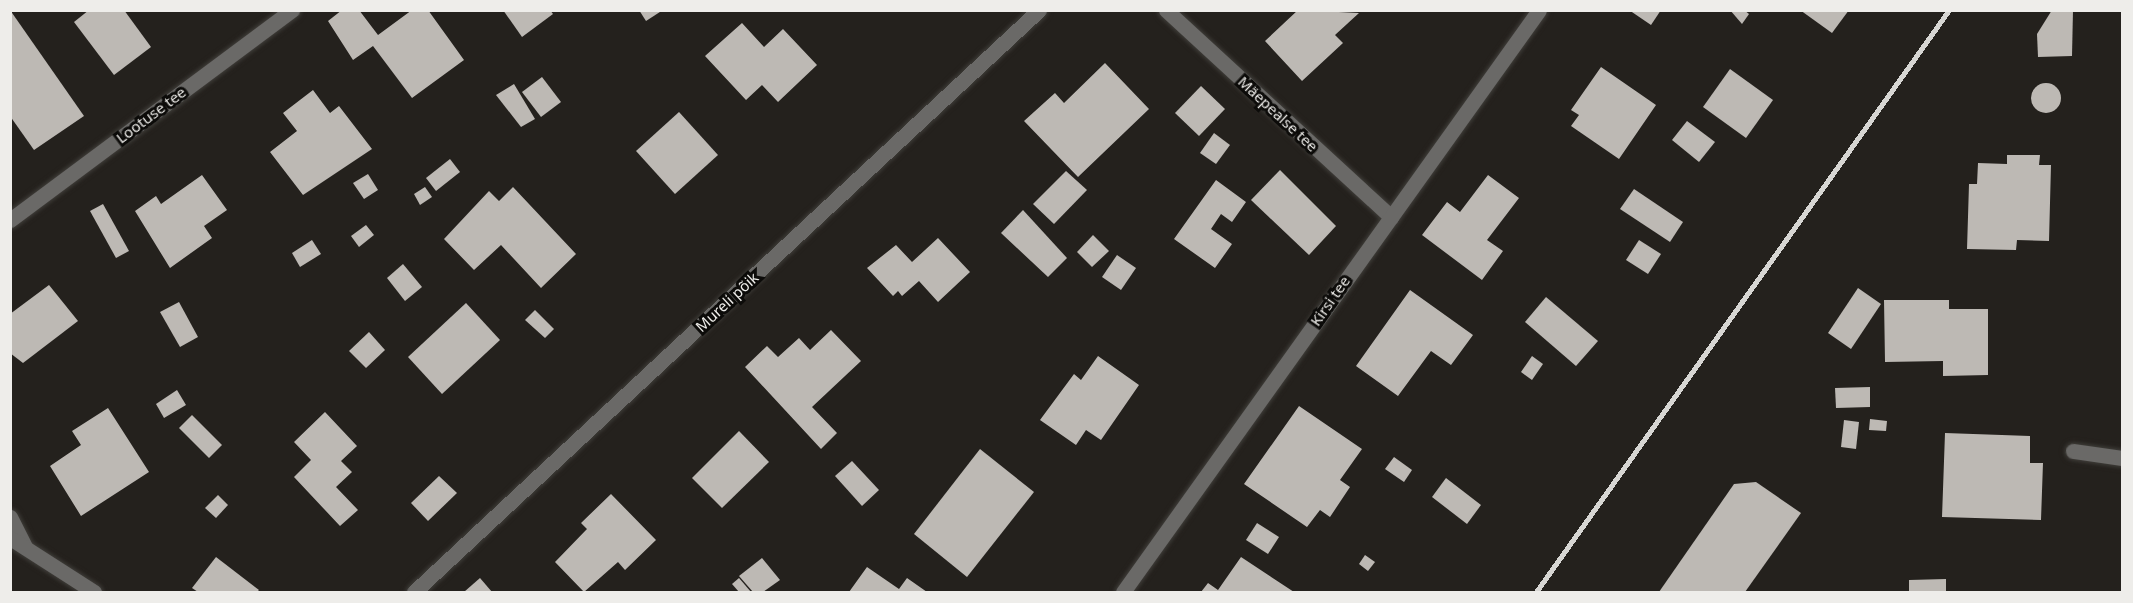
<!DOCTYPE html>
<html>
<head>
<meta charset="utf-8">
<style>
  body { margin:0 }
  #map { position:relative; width:2133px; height:603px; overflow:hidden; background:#24211d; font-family:"Noto Sans",sans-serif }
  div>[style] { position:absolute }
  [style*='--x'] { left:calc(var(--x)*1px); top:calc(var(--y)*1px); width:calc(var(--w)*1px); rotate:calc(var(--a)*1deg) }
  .building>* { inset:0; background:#bdb9b4 }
  .round { border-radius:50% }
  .roads { filter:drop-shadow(0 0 2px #403e3a) drop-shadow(0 0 2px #403e3a) }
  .minor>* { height:15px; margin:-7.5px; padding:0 7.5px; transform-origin:7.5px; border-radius:7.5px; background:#6a6967 }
  .rail>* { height:4.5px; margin:-2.25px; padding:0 2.25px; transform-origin:2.25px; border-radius:2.25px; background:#d7d6d3 }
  span { translate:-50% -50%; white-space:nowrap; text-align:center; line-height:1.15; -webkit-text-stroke:6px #0c0b09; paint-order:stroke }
  .street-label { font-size:15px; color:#eeedea }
  .frame { position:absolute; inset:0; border:12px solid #eeedea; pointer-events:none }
</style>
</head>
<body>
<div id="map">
  <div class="building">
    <i style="clip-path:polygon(10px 10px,84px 116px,34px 150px,10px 116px)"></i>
    <i style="clip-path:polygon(89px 10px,124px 10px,151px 47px,114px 75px,74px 22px)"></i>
    <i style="clip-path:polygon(342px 10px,359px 10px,378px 35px,412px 10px,428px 10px,464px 60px,412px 98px,373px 46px,353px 60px,328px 21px)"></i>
    <i style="clip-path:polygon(503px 10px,550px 10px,553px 14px,522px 37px)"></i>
    <i style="clip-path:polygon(639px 10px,663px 10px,646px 21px)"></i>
    <i style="clip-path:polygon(1298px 10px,1359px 13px,1335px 35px,1343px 43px,1302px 81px,1265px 41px)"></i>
    <i style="clip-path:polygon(1629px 10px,1661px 10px,1651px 25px)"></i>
    <i style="clip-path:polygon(1730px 10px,1744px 10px,1749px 14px,1742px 24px)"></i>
    <i style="clip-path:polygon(1800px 10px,1849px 10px,1832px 33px)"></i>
    <i style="clip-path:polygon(2052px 10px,2073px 10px,2072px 56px,2038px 57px,2037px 34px)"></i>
    <i style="clip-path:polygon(742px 23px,764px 47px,783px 29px,817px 65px,778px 102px,762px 85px,746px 100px,705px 56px)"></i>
    <i style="clip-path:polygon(1105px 63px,1149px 109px,1078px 177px,1024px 121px,1055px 93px,1064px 103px)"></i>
    <i style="clip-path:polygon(1601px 67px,1656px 105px,1619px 159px,1571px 126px,1579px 115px,1571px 110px)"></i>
    <i style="clip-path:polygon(1730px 69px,1773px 100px,1746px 138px,1703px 107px)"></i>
    <i style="clip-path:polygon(542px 77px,561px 102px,541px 117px,522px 92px)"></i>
    <i class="round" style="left:2031px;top:83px;width:30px;height:30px"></i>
    <i style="clip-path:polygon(514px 84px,535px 119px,521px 127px,496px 95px)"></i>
    <i style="clip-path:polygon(1201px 86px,1225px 109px,1199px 136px,1175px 113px)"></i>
    <i style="clip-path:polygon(313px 90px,330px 113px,339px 106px,372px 149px,303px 195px,270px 152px,297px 131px,283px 113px)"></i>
    <i style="clip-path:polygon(679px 112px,718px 155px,675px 194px,636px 151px)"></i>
    <i style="clip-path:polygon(1687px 121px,1715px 142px,1699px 162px,1672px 140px)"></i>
    <i style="clip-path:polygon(1214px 133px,1230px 145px,1216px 164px,1200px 153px)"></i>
    <i style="clip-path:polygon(2007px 155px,2040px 155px,2039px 165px,2051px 165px,2049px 241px,2017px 240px,2016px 250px,1967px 249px,1969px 184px,1977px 184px,1978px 163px,2007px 164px)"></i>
    <i style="clip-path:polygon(450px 159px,460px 172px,436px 191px,426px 178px)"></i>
    <i style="clip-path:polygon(1280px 170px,1336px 226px,1309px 255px,1251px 200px)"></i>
    <i style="clip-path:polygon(1066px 171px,1087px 190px,1054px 224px,1033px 204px)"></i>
    <i style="clip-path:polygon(368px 174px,378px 190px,364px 199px,353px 183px)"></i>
    <i style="clip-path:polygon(202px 175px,227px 210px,204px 226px,212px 238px,170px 268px,135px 211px,156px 196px,161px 204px)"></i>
    <i style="clip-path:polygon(1488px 175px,1519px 198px,1487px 240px,1503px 251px,1482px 280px,1422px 235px,1447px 202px,1460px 212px)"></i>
    <i style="clip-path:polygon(1216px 180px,1246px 202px,1232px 222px,1221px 214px,1211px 229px,1232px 244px,1215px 268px,1174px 239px)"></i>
    <i style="clip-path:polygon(425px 187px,432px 197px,420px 205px,414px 194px)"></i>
    <i style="clip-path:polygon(513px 187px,576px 254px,541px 288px,501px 245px,474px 270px,444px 239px,489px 191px,499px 201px)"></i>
    <i style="clip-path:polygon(1634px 189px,1683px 222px,1670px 242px,1620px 209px)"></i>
    <i style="clip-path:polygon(103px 204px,129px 251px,116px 258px,90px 211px)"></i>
    <i style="clip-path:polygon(1023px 210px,1067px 258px,1048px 277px,1001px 233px)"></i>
    <i style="clip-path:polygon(366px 225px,374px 235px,359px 247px,351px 236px)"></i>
    <i style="clip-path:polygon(1093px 235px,1109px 251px,1092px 267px,1077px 252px)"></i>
    <i style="clip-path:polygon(938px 238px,970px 272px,938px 302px,919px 281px,902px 296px,898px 291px,893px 296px,867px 268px,896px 245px,912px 262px)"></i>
    <i style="clip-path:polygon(312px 240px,321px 254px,300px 267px,292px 253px)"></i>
    <i style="clip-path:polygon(1639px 240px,1661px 254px,1648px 274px,1626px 260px)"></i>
    <i style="clip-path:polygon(1117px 255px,1136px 268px,1121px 290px,1102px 277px)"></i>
    <i style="clip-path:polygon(403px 264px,422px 287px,405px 301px,387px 278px)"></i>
    <i style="clip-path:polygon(49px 285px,78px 321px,23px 363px,10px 353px,10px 314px)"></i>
    <i style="clip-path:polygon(1858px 288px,1881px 304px,1851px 349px,1828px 333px)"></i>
    <i style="clip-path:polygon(1410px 290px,1473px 335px,1451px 365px,1431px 351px,1398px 396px,1356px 366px)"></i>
    <i style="clip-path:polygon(1546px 297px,1598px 341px,1576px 366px,1525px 322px)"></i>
    <i style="clip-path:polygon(1884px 300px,1949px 300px,1949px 309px,1988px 309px,1988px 375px,1943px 376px,1943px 361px,1885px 362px)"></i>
    <i style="clip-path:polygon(179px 302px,198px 337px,180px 347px,160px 312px)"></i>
    <i style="clip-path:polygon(466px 303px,500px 340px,442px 394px,408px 357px)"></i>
    <i style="clip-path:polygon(535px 310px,554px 329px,545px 338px,525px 320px)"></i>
    <i style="clip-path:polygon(831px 330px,861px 361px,812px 407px,837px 433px,821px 449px,745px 367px,767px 346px,778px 357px,799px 338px,810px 350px)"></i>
    <i style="clip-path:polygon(369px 332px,385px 350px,366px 368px,349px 351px)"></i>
    <i style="clip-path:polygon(1098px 356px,1139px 385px,1101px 440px,1086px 430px,1076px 445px,1040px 420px,1074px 374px,1081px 380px)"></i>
    <i style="clip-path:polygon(1532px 356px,1543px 364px,1532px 380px,1521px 372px)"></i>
    <i style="clip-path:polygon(1870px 387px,1870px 407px,1836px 408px,1835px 388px)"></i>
    <i style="clip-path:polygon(177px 390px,186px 405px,164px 418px,156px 404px)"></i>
    <i style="clip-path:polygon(1299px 406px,1362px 449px,1340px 480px,1350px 487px,1330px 517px,1320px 510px,1307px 527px,1244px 484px)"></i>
    <i style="clip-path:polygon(108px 408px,149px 472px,81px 516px,50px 466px,81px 445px,72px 431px)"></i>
    <i style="clip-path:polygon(325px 412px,357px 446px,341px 461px,352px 472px,336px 487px,358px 510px,340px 526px,294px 477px,311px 460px,294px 442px)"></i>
    <i style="clip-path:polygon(192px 415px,222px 445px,209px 458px,179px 428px)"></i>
    <i style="clip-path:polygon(1870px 419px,1887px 421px,1886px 431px,1869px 430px)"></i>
    <i style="clip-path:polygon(1844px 420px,1859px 422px,1856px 449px,1841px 447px)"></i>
    <i style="clip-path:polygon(739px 431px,769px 462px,722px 508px,692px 478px)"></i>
    <i style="clip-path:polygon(1945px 433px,2030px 436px,2030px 463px,2043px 463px,2041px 520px,1942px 517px)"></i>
    <i style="clip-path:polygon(980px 449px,1034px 492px,967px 577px,914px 534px)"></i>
    <i style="clip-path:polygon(1394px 457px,1412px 470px,1404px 482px,1385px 469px)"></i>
    <i style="clip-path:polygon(852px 461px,879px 490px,862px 506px,835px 476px)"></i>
    <i style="clip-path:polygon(439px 476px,457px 493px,428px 521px,411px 503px)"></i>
    <i style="clip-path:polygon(1446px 478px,1481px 505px,1467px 524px,1432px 497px)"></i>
    <i style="clip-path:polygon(1756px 482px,1801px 513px,1745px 592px,1659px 592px,1734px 484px)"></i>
    <i style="clip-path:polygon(611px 494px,656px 540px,625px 570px,618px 562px,584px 592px,555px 562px,587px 529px,581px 523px)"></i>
    <i style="clip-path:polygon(218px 495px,228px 505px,216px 518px,205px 508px)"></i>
    <i style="clip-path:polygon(1257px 523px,1279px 537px,1268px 554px,1246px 540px)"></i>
    <i style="clip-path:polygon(1365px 555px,1375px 562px,1368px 571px,1359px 564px)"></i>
    <i style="clip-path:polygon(216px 557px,259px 590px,257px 592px,198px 592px,192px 588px)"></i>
    <i style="clip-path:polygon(1241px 557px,1294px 592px,1201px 592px,1208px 583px,1218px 590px)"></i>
    <i style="clip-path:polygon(762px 558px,780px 580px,763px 592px,753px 592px,739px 576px)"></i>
    <i style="clip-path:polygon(867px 567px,899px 589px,907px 578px,927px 592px,849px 592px)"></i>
    <i style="clip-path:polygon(480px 578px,492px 592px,464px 592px)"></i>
    <i style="clip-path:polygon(739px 578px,751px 592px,739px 592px,732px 584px)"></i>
    <i style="clip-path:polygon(1946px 579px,1946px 592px,1909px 592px,1909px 580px)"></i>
  </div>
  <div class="roads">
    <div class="minor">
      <i style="--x:1166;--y:10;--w:306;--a:42.6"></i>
      <i style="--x:10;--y:220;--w:352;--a:-36.7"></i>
      <i style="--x:2073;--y:451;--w:49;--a:8.1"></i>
      <i style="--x:10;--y:517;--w:34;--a:63"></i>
      <i style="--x:10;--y:538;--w:100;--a:32.7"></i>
      <i style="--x:414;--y:592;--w:854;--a:-42.96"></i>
      <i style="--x:1123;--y:592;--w:715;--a:-54.44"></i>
    </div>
  </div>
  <div class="rail">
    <i style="--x:1536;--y:592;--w:714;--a:-54.64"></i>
  </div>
  <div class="street-label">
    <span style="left:1278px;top:114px;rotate:43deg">Mäepealse tee</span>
    <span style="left:151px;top:115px;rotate:-37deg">Lootuse tee</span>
    <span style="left:1330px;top:301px;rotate:-55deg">Kirsi tee</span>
    <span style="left:727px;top:302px;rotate:-43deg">Mureli põik</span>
  </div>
  <div class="frame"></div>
</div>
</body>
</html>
